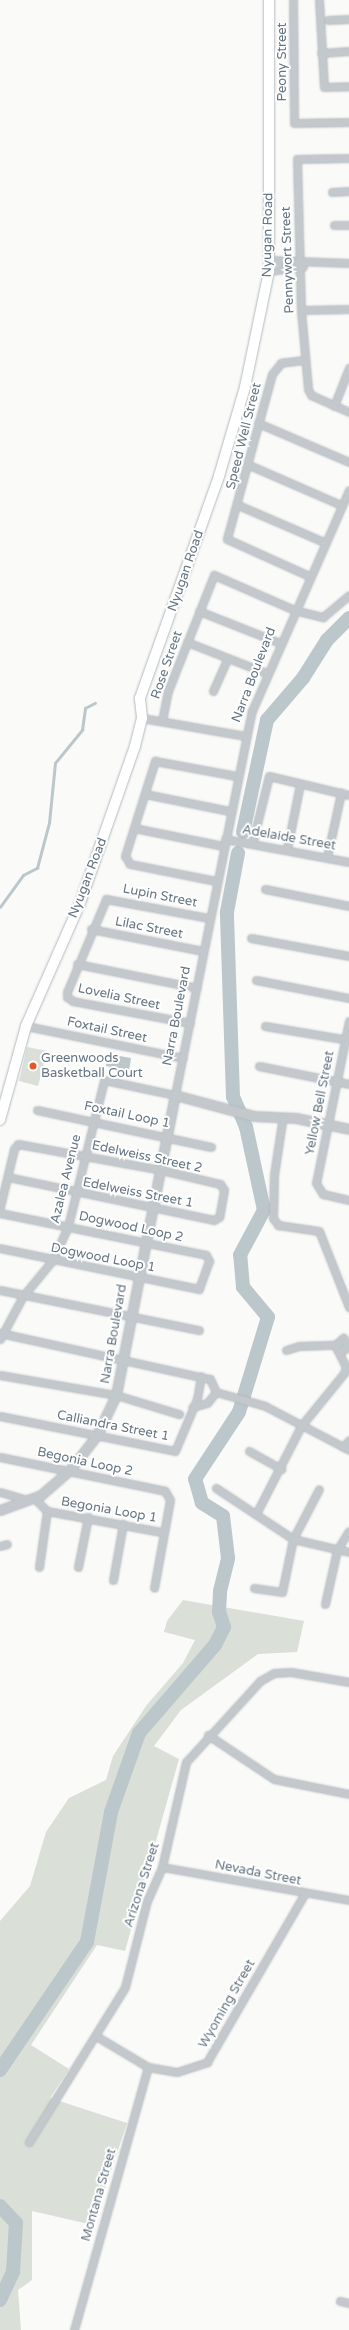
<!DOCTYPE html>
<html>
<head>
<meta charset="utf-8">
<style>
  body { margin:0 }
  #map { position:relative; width:349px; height:2330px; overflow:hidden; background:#fafaf8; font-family:"Varela Round",sans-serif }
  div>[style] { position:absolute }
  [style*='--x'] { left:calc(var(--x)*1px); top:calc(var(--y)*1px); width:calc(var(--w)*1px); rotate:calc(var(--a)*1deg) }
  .green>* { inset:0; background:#dadfd7 }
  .water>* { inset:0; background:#bbc7cb }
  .stream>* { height:2.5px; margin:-1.25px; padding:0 1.25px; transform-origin:1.25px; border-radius:1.25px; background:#bbc7cb }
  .river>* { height:14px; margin:-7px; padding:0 7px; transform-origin:7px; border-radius:7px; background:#bbc7cb }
  .roads { filter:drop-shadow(0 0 1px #b3babf) drop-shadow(0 0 1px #b3babf) }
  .minor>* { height:7px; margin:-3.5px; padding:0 3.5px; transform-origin:3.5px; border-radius:3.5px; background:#c3c8cc }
  .tertiary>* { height:9px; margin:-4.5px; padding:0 4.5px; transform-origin:4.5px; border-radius:4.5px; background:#c3c8cc }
  .secondary>* { height:10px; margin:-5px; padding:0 5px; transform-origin:5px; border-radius:5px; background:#fff }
  .dots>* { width:11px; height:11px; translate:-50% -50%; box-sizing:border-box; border:2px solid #fff; border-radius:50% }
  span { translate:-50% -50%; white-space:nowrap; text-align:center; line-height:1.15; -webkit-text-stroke:4px #fff; paint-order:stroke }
  .street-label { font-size:13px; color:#657683 }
  .poi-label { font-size:13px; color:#657683 }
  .left { translate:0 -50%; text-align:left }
</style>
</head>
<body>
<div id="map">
  <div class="green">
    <i style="clip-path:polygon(27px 1047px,47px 1051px,38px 1086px,19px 1081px)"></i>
    <i style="clip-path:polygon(183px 1600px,304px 1621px,297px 1652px,258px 1654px,181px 1710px,154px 1746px,179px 1759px,125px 1951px,97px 1945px,31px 2045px,69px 2069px,50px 2098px,127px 2123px,93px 2225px,32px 2211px,32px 2280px,18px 2290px,21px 2330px,0 2330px,0 1921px,30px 1886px,46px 1832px,69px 1798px,106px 1780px,113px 1756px,146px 1706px,183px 1663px,195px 1640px,164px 1632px,167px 1621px)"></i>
  </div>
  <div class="water">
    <i style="clip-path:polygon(108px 1054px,131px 1058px,129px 1071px,106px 1066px)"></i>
  </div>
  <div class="stream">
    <i style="--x:0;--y:907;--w:39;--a:-54"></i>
    <i style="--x:23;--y:875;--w:16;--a:-27"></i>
    <i style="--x:37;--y:868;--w:47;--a:-75.1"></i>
    <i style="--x:49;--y:823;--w:60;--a:-84.3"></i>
    <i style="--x:55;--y:763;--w:43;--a:-50.7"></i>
    <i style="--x:82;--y:730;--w:22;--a:-82"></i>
    <i style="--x:85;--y:708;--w:11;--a:-27"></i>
  </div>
  <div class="river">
    <i style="--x:243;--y:832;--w:115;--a:-77.9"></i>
    <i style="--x:267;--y:720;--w:55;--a:-49.4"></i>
    <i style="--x:303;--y:678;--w:45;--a:-57.7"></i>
    <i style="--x:327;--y:640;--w:31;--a:-45"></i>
    <i style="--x:0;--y:2070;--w:155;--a:-55.8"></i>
    <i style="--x:87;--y:1942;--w:132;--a:-79.5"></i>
    <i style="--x:111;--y:1812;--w:84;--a:-70.5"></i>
    <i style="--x:139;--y:1733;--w:116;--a:-49.2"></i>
    <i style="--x:215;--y:1645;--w:20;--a:-63"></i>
    <i style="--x:224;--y:1627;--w:16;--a:-108"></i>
    <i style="--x:219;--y:1612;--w:21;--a:-87"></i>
    <i style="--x:220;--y:1591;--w:34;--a:-76"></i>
    <i style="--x:228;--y:1558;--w:42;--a:-96.8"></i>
    <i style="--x:223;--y:1516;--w:25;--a:-148"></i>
    <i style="--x:202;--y:1503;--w:25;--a:-106"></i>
    <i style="--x:195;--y:1479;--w:80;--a:-56.7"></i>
    <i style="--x:239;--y:1412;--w:99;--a:-73"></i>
    <i style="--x:268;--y:1317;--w:39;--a:-130"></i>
    <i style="--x:243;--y:1287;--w:32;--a:-95"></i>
    <i style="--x:240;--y:1255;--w:51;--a:-61.9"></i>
    <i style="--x:264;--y:1210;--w:85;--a:-102.2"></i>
    <i style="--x:246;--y:1127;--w:33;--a:-113"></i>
    <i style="--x:233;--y:1097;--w:185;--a:-91.9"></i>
    <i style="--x:227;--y:912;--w:60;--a:-79.4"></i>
    <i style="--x:0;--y:2206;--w:23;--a:47"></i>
    <i style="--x:16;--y:2223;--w:49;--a:93.5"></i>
    <i style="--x:13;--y:2272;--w:31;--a:115"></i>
  </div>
  <div class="roads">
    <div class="minor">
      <i style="--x:293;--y:0;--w:123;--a:89.5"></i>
      <i style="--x:294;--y:123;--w:55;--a:-1"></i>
      <i style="--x:319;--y:0;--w:87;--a:86.7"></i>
      <i style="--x:324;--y:87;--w:25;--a:-2"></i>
      <i style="--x:328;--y:20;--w:21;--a:-3"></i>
      <i style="--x:321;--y:53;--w:28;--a:-4"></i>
      <i style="--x:349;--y:158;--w:52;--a:178.9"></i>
      <i style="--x:297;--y:159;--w:151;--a:88.5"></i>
      <i style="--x:301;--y:310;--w:79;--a:84.9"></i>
      <i style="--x:308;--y:389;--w:7;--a:63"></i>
      <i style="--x:311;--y:395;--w:42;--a:24.1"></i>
      <i style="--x:332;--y:192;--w:17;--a:-3"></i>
      <i style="--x:334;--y:225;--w:15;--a:0"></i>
      <i style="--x:270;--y:260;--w:79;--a:2.2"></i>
      <i style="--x:269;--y:271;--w:34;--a:-7"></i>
      <i style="--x:301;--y:310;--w:48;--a:-1.2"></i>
      <i style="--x:304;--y:360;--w:23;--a:173"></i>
      <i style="--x:281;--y:363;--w:14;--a:129"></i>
      <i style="--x:272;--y:374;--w:171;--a:105.3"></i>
      <i style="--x:227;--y:539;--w:90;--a:24.3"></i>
      <i style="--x:334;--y:406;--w:41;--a:-68.5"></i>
      <i style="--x:258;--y:423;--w:99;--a:23.2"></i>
      <i style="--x:249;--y:465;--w:100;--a:23.5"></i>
      <i style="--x:238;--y:505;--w:94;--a:23.3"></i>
      <i style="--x:199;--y:611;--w:87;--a:21.6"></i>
      <i style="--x:187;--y:642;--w:85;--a:21.4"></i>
      <i style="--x:213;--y:691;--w:36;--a:-66"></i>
      <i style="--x:142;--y:718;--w:105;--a:9.9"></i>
      <i style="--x:162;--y:721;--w:31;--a:-79"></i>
      <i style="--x:168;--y:691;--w:125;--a:-68.4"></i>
      <i style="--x:214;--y:575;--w:87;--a:23.6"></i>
      <i style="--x:294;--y:610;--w:30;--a:14"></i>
      <i style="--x:323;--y:617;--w:34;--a:-40"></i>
      <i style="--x:145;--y:794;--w:86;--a:11.4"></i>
      <i style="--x:134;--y:828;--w:91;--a:11.4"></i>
      <i style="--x:225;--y:839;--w:126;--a:10.5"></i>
      <i style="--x:252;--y:844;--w:70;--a:-76"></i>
      <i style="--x:269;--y:776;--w:82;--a:13.4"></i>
      <i style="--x:287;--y:849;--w:66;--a:-78.7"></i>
      <i style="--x:327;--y:857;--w:66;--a:-77.7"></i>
      <i style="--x:216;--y:881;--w:88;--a:-168.8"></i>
      <i style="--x:130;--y:864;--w:9;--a:-122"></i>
      <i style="--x:125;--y:856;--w:100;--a:-72.5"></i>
      <i style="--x:155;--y:761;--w:83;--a:10.4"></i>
      <i style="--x:265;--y:889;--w:86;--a:11.4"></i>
      <i style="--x:91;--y:929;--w:114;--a:11.1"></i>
      <i style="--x:251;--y:938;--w:100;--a:10.4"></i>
      <i style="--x:77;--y:964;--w:122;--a:11.3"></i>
      <i style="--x:256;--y:980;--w:95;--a:11"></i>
      <i style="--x:349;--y:1021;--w:165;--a:101.5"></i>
      <i style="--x:316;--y:1183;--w:13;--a:58"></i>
      <i style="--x:323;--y:1194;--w:27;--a:13"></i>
      <i style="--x:190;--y:1023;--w:119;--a:-169.4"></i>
      <i style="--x:73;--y:1001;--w:7;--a:-146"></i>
      <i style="--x:67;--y:997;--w:5;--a:-90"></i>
      <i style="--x:67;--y:992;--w:101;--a:-67.2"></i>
      <i style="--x:106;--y:899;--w:105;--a:10.5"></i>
      <i style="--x:26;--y:1026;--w:160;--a:11.5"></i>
      <i style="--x:265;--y:1026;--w:85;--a:9.5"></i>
      <i style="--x:259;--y:1066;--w:92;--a:11.3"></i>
      <i style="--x:37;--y:1110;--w:178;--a:12"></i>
      <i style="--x:282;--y:1122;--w:54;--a:98.6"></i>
      <i style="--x:274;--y:1175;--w:43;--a:91.3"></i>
      <i style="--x:273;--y:1218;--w:9;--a:54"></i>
      <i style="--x:278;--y:1225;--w:41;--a:8.3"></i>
      <i style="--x:319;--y:1231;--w:82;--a:68.5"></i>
      <i style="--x:0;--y:1207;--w:60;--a:-76.4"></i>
      <i style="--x:14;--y:1149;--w:6;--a:-51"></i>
      <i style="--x:18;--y:1144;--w:145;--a:10.3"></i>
      <i style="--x:161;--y:1170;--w:61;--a:13.3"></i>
      <i style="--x:220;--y:1184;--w:7;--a:56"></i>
      <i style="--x:224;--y:1190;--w:27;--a:100"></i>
      <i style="--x:219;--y:1217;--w:6;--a:149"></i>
      <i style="--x:214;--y:1220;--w:210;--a:-168.2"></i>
      <i style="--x:0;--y:1213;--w:210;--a:11.5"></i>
      <i style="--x:206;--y:1255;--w:7;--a:63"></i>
      <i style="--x:209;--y:1261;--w:30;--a:110"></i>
      <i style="--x:199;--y:1289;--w:203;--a:-168.4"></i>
      <i style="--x:0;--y:1290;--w:203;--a:11.4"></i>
      <i style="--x:0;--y:1333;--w:215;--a:12.4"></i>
      <i style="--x:210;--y:1379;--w:14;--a:65"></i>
      <i style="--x:216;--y:1392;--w:14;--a:129"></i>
      <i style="--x:207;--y:1403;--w:15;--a:164"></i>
      <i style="--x:0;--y:1339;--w:49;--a:-61.9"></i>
      <i style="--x:23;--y:1296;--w:45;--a:-50.4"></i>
      <i style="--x:52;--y:1261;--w:38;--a:-65"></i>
      <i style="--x:68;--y:1226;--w:150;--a:-76.1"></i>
      <i style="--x:104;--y:1080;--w:73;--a:11.9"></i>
      <i style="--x:175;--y:1095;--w:392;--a:-78.7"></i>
      <i style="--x:252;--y:711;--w:241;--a:-66.3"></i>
      <i style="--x:286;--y:1350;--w:14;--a:-17"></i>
      <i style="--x:299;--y:1346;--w:36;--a:-2"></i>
      <i style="--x:0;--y:1375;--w:118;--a:9.8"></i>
      <i style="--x:116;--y:1395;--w:66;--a:16.8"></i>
      <i style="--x:216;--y:1392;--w:51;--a:15.9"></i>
      <i style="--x:265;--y:1406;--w:95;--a:27.6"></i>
      <i style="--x:0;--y:1416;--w:178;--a:11.3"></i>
      <i style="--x:175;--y:1451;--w:56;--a:-67.1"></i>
      <i style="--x:197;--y:1399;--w:23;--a:-80"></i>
      <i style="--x:343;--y:1447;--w:9;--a:-49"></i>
      <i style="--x:249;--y:1451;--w:37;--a:29"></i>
      <i style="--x:0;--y:1457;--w:168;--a:11.6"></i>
      <i style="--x:165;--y:1491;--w:10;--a:61"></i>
      <i style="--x:170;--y:1500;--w:89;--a:100.3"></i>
      <i style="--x:216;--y:1488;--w:92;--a:33.5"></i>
      <i style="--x:293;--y:1539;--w:57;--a:13.1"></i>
      <i style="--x:0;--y:1492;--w:29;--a:16"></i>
      <i style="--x:34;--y:1498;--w:18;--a:45"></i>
      <i style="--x:47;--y:1511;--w:116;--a:10.4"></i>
      <i style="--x:256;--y:1514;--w:99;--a:-62.9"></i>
      <i style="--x:301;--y:1426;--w:68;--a:-50.9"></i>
      <i style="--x:344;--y:1373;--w:6;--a:-72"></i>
      <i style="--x:346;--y:1367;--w:25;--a:-117"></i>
      <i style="--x:335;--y:1345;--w:11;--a:-41"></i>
      <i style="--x:343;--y:1338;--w:10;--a:53"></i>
      <i style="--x:349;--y:1346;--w:10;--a:143"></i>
      <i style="--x:0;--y:1546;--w:7;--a:-16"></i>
      <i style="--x:39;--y:1567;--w:57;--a:-81.9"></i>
      <i style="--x:78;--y:1567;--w:51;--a:-78.7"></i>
      <i style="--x:113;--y:1580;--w:57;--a:-79.9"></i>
      <i style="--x:254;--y:1588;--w:28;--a:8"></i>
      <i style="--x:282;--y:1592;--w:54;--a:-78.3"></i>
      <i style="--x:293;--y:1539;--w:56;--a:-62.5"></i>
      <i style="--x:325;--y:1604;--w:55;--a:-77.5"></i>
      <i style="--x:337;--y:1550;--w:22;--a:-58"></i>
      <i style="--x:208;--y:1735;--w:79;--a:33.7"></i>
      <i style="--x:274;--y:1779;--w:76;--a:11.3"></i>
      <i style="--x:162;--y:1867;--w:190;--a:10"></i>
      <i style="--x:96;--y:2036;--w:61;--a:30.8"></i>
      <i style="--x:148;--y:2067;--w:29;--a:10"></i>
      <i style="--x:177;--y:2072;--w:32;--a:-18"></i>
      <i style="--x:207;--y:2062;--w:193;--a:-59.9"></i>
      <i style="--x:29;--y:2142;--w:182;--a:-58.2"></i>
      <i style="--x:125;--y:1987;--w:89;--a:-75.7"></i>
      <i style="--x:147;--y:1901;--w:37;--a:-66"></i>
      <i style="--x:162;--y:1867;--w:108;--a:-77.1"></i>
      <i style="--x:186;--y:1762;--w:110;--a:-47.6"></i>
      <i style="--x:260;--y:1681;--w:16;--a:-30"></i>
      <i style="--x:274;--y:1673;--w:17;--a:-3"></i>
      <i style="--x:291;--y:1672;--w:59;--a:9.8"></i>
      <i style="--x:340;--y:2301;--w:9;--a:13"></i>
      <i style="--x:74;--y:2330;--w:273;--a:-74.3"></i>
    </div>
    <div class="tertiary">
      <i style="--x:0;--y:1510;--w:44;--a:-20.1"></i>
      <i style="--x:41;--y:1495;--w:37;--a:-41"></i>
      <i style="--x:69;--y:1471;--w:46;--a:-52.1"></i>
      <i style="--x:97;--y:1435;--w:44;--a:-64.6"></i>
      <i style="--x:116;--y:1395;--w:306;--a:-78.9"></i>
      <i style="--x:175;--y:1095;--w:82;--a:14.9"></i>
      <i style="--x:254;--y:1116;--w:42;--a:2.7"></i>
      <i style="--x:296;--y:1118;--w:54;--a:11.7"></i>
    </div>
    <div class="secondary">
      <i style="--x:0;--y:1120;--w:98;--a:-74.5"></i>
      <i style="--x:26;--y:1026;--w:131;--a:-66.2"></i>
      <i style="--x:79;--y:906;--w:170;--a:-70.7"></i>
      <i style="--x:135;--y:746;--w:29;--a:-76"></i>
      <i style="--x:142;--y:718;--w:20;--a:-96"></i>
      <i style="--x:140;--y:698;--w:236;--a:-70.4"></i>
      <i style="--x:219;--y:476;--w:93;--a:-73.7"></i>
      <i style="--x:245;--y:387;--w:118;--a:-78.3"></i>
      <i style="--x:269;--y:271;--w:271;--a:-90"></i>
    </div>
  </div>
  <div class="dots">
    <i style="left:33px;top:1066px;background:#e4572e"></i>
  </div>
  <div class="street-label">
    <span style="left:282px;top:62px;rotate:-90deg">Peony Street</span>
    <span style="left:268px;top:235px;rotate:-89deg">Nyugan Road</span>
    <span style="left:288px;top:260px;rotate:-92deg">Pennywort Street</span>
    <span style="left:244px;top:436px;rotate:-76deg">Speed Well Street</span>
    <span style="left:186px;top:571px;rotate:-71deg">Nyugan Road</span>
    <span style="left:167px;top:665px;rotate:-71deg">Rose Street</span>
    <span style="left:254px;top:675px;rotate:-69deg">Narra Boulevard</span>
    <span style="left:289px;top:838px;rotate:10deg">Adelaide Street</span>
    <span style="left:88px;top:878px;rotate:-69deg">Nyugan Road</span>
    <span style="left:160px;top:896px;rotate:11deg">Lupin Street</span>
    <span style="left:149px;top:928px;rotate:11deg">Lilac Street</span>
    <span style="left:119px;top:997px;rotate:12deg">Lovelia Street</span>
    <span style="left:177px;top:1016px;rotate:-79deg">Narra Boulevard</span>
    <span style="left:107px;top:1030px;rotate:12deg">Foxtail Street</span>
    <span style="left:320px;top:1103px;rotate:-79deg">Yellow Bell Street</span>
    <span style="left:127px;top:1115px;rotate:12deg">Foxtail Loop 1</span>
    <span style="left:147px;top:1157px;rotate:12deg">Edelweiss Street 2</span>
    <span style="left:66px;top:1179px;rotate:-76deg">Azalea Avenue</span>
    <span style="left:138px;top:1193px;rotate:11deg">Edelweiss Street 1</span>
    <span style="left:131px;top:1227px;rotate:12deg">Dogwood Loop 2</span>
    <span style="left:103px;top:1258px;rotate:11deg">Dogwood Loop 1</span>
    <span style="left:114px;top:1334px;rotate:-80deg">Narra Boulevard</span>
    <span style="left:113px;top:1426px;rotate:11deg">Calliandra Street 1</span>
    <span style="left:85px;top:1462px;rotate:12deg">Begonia Loop 2</span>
    <span style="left:109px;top:1510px;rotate:10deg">Begonia Loop 1</span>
    <span style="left:258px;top:1873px;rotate:11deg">Nevada Street</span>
    <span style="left:142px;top:1885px;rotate:-72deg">Arizona Street</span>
    <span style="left:227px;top:2004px;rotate:-60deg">Wyoming Street</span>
    <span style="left:99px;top:2195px;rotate:-74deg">Montana Street</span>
  </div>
  <div class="poi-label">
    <span class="left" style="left:41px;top:1066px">Greenwoods<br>Basketball Court</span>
  </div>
</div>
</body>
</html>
